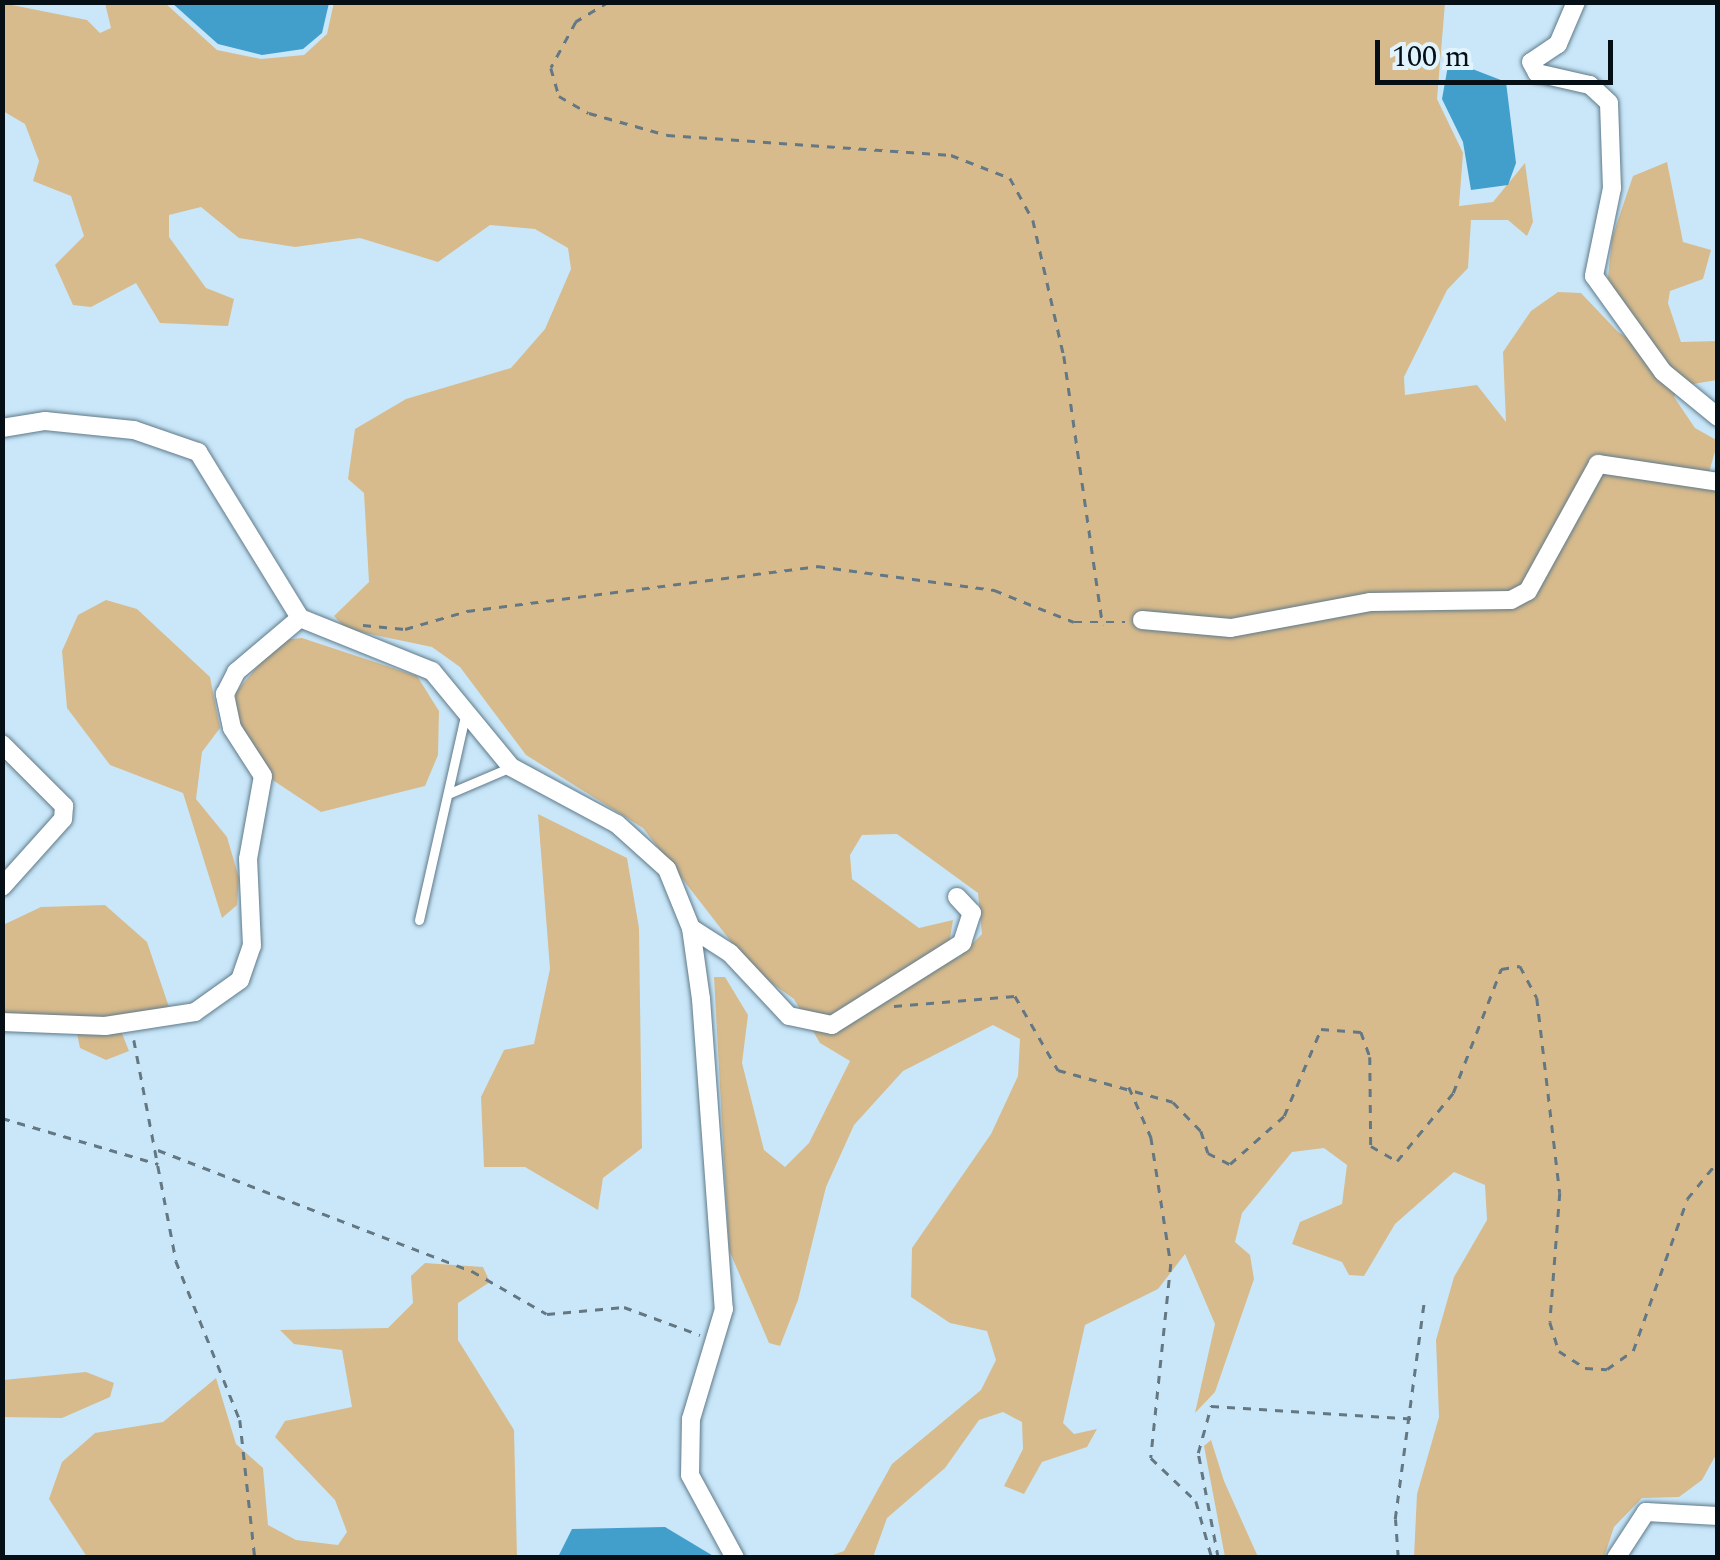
<!DOCTYPE html>
<html>
<head>
<meta charset="utf-8">
<style>
  body { margin:0 }
  #map { position:relative; width:1720px; height:1560px; overflow:hidden; background:#c9e7f9; font-family:Spectral,serif }
  div>[style] { position:absolute }
  [style*='--x'] { left:calc(var(--x)*1px); top:calc(var(--y)*1px); width:calc(var(--w)*1px); rotate:calc(var(--a)*1deg) }
  .green>* { inset:0; background:#d8bb8c }
  .water>* { inset:0; background:#429ecb }
  .path>* { height:2.5px; margin-top:-1.25px; transform-origin:0; background:repeating-linear-gradient(90deg,#647884 0 8px,transparent 0 16px) }
  .roads { filter:drop-shadow(0 0 2px #5f7a8a) drop-shadow(0 0 2px #5f7a8a) }
  .service>* { height:9px; margin:-4.5px; padding:0 4.5px; transform-origin:4.5px; border-radius:4.5px; background:#fff }
  .minor>* { height:18px; margin:-9px; padding:0 9px; transform-origin:9px; border-radius:9px; background:#fff }
  span { translate:-50% -50%; white-space:nowrap; text-align:center; line-height:1.15; -webkit-text-stroke:10px #e1f3fd; paint-order:stroke }
  .frame { position:absolute; inset:0; border:5px solid #050f15; pointer-events:none }
  .scale { position:absolute; left:1375px; top:40px; width:238px; height:45px; box-sizing:border-box; border:5px solid #050f15; border-top:0; padding-left:12px; font-size:30px; line-height:35px; white-space:nowrap; color:#050f15; -webkit-text-stroke:8px #e1f3fd; paint-order:stroke }
</style>
</head>
<body>
<div id="map">
  <div class="green">
    <i style="clip-path:polygon(evenodd,334px 2px,1445px 3px,1437px 99px,1463px 153px,1459px 206px,1493px 202px,1525px 163px,1533px 222px,1527px 236px,1508px 220px,1471px 220px,1468px 268px,1447px 290px,1404px 377px,1405px 395px,1477px 385px,1506px 422px,1503px 352px,1531px 311px,1558px 292px,1581px 293px,1618px 332px,1628px 338px,1637px 328px,1608px 278px,1612px 238px,1633px 176px,1667px 162px,1683px 242px,1711px 250px,1703px 279px,1670px 291px,1668px 303px,1681px 342px,1718px 341px,1717px 380px,1681px 386px,1674px 397px,1695px 428px,1718px 441px,1708px 476px,1718px 486px,1718px 1451px,1702px 1480px,1679px 1497px,1642px 1498px,1614px 1527px,1604px 1557px,1414px 1557px,1417px 1494px,1439px 1417px,1436px 1340px,1454px 1277px,1487px 1220px,1485px 1185px,1454px 1172px,1395px 1224px,1364px 1276px,1349px 1275px,1342px 1262px,1292px 1244px,1300px 1222px,1342px 1204px,1347px 1165px,1324px 1148px,1292px 1152px,1242px 1213px,1235px 1242px,1250px 1255px,1254px 1279px,1215px 1392px,1195px 1413px,1215px 1324px,1185px 1254px,1158px 1289px,1085px 1325px,1063px 1423px,1074px 1434px,1097px 1429px,1087px 1447px,1042px 1462px,1024px 1494px,1004px 1486px,1023px 1449px,1022px 1422px,1003px 1412px,979px 1420px,945px 1468px,887px 1518px,873px 1557px,827px 1557px,844px 1551px,892px 1464px,981px 1390px,996px 1360px,987px 1331px,950px 1323px,911px 1297px,912px 1248px,991px 1134px,1018px 1076px,1020px 1039px,993px 1025px,903px 1071px,854px 1125px,826px 1187px,798px 1300px,780px 1346px,769px 1343px,729px 1250px,714px 977px,725px 977px,748px 1015px,742px 1063px,764px 1150px,785px 1167px,809px 1143px,850px 1061px,820px 1043px,794px 999px,753px 970px,643px 828px,526px 755px,460px 667px,432px 647px,346px 629px,334px 616px,369px 582px,364px 493px,348px 479px,355px 429px,406px 399px,511px 368px,545px 329px,571px 269px,568px 248px,535px 229px,490px 225px,438px 262px,360px 238px,295px 247px,239px 238px,201px 207px,169px 215px,169px 237px,206px 288px,234px 299px,228px 326px,160px 323px,136px 283px,91px 307px,73px 305px,55px 265px,84px 236px,71px 196px,33px 181px,39px 161px,25px 124px,3px 111px,2px 3px,87px 20px,100px 33px,111px 28px,105px 3px,165px 3px,217px 50px,261px 59px,304px 55px,327px 34px,334px 2px,897px 834px,978px 893px,982px 934px,959px 957px,947px 956px,953px 920px,919px 928px,852px 879px,850px 855px,862px 835px,897px 834px)"></i>
    <i style="clip-path:polygon(106px 600px,137px 609px,210px 677px,220px 728px,202px 752px,196px 799px,227px 837px,239px 878px,237px 905px,222px 918px,183px 793px,110px 765px,67px 708px,62px 651px,78px 615px)"></i>
    <i style="clip-path:polygon(302px 638px,417px 676px,439px 711px,438px 755px,425px 786px,321px 812px,271px 779px,236px 718px,236px 692px,280px 640px)"></i>
    <i style="clip-path:polygon(538px 814px,627px 858px,639px 928px,642px 1148px,603px 1178px,598px 1210px,525px 1167px,484px 1167px,481px 1097px,504px 1050px,534px 1044px,550px 969px)"></i>
    <i style="clip-path:polygon(105px 905px,147px 942px,170px 1010px,121px 1031px,129px 1051px,106px 1060px,80px 1048px,74px 1019px,3px 1016px,3px 925px,41px 907px)"></i>
    <i style="clip-path:polygon(425px 1263px,483px 1267px,490px 1282px,458px 1303px,458px 1340px,514px 1430px,517px 1557px,87px 1557px,49px 1499px,62px 1462px,95px 1433px,163px 1422px,216px 1378px,236px 1444px,263px 1468px,268px 1525px,296px 1540px,338px 1545px,347px 1532px,335px 1500px,275px 1437px,285px 1421px,352px 1407px,342px 1350px,294px 1344px,280px 1330px,388px 1328px,413px 1303px,411px 1276px)"></i>
    <i style="clip-path:polygon(86px 1372px,114px 1383px,110px 1397px,62px 1418px,3px 1417px,3px 1380px)"></i>
    <i style="clip-path:polygon(1211px 1440px,1224px 1481px,1258px 1557px,1225px 1557px,1204px 1446px)"></i>
  </div>
  <div class="water">
    <i style="clip-path:polygon(172px 3px,329px 3px,322px 33px,303px 49px,262px 55px,218px 44px)"></i>
    <i style="clip-path:polygon(1449px 60px,1506px 82px,1516px 163px,1508px 185px,1471px 190px,1463px 142px,1442px 99px)"></i>
    <i style="clip-path:polygon(665px 1527px,715px 1557px,558px 1557px,572px 1529px)"></i>
  </div>
  <div class="path">
    <i style="--x:609;--y:2;--w:39;--a:149"></i>
    <i style="--x:576;--y:22;--w:52;--a:118.5"></i>
    <i style="--x:551;--y:68;--w:29;--a:74"></i>
    <i style="--x:559;--y:96;--w:34;--a:30"></i>
    <i style="--x:589;--y:113;--w:81;--a:15.8"></i>
    <i style="--x:667;--y:135;--w:285;--a:4"></i>
    <i style="--x:951;--y:155;--w:63;--a:21.3"></i>
    <i style="--x:1010;--y:178;--w:48;--a:61.3"></i>
    <i style="--x:1033;--y:220;--w:139;--a:77.2"></i>
    <i style="--x:1064;--y:356;--w:272;--a:81.8"></i>
    <i style="--x:363;--y:625;--w:42;--a:5.4"></i>
    <i style="--x:405;--y:629;--w:65;--a:-16.2"></i>
    <i style="--x:467;--y:611;--w:353;--a:-7.3"></i>
    <i style="--x:817;--y:566;--w:179;--a:7.7"></i>
    <i style="--x:994;--y:590;--w:86;--a:21.8"></i>
    <i style="--x:1074;--y:622;--w:51;--a:0"></i>
    <i style="--x:894;--y:1006;--w:121;--a:-4.7"></i>
    <i style="--x:1015;--y:996;--w:86;--a:59.8"></i>
    <i style="--x:1058;--y:1070;--w:119;--a:15.5"></i>
    <i style="--x:1173;--y:1102;--w:40;--a:46"></i>
    <i style="--x:1201;--y:1131;--w:23;--a:72"></i>
    <i style="--x:1208;--y:1153;--w:25;--a:27"></i>
    <i style="--x:1230;--y:1164;--w:72;--a:-41.6"></i>
    <i style="--x:1284;--y:1116;--w:95;--a:-67"></i>
    <i style="--x:1321;--y:1029;--w:40;--a:4.3"></i>
    <i style="--x:1361;--y:1032;--w:27;--a:70"></i>
    <i style="--x:1370;--y:1057;--w:89;--a:89.4"></i>
    <i style="--x:1371;--y:1146;--w:30;--a:30"></i>
    <i style="--x:1397;--y:1161;--w:88;--a:-50.5"></i>
    <i style="--x:1453;--y:1093;--w:133;--a:-68.8"></i>
    <i style="--x:1501;--y:969;--w:19;--a:-9"></i>
    <i style="--x:1520;--y:966;--w:36;--a:62"></i>
    <i style="--x:1537;--y:998;--w:196;--a:83.3"></i>
    <i style="--x:1560;--y:1193;--w:129;--a:94.4"></i>
    <i style="--x:1550;--y:1322;--w:30;--a:73"></i>
    <i style="--x:1559;--y:1351;--w:31;--a:33"></i>
    <i style="--x:1585;--y:1368;--w:22;--a:3"></i>
    <i style="--x:1607;--y:1369;--w:32;--a:-35"></i>
    <i style="--x:1633;--y:1351;--w:161;--a:-70.4"></i>
    <i style="--x:1687;--y:1199;--w:49;--a:-50.8"></i>
    <i style="--x:134;--y:1040;--w:225;--a:79.2"></i>
    <i style="--x:176;--y:1261;--w:171;--a:68.1"></i>
    <i style="--x:240;--y:1420;--w:139;--a:83.8"></i>
    <i style="--x:1129;--y:1087;--w:55;--a:66.3"></i>
    <i style="--x:1151;--y:1137;--w:129;--a:81.1"></i>
    <i style="--x:1171;--y:1264;--w:195;--a:95.9"></i>
    <i style="--x:1151;--y:1458;--w:62;--a:43.7"></i>
    <i style="--x:1196;--y:1501;--w:59;--a:74.3"></i>
    <i style="--x:2;--y:1118;--w:163;--a:16.4"></i>
    <i style="--x:158;--y:1150;--w:337;--a:21.1"></i>
    <i style="--x:472;--y:1271;--w:86;--a:29.8"></i>
    <i style="--x:547;--y:1314;--w:77;--a:-5.2"></i>
    <i style="--x:624;--y:1307;--w:81;--a:20.2"></i>
    <i style="--x:1218;--y:1558;--w:107;--a:-100.8"></i>
    <i style="--x:1198;--y:1453;--w:49;--a:-74.5"></i>
    <i style="--x:1211;--y:1406;--w:204;--a:3.6"></i>
    <i style="--x:1398;--y:1558;--w:39;--a:-94"></i>
    <i style="--x:1395;--y:1519;--w:219;--a:-82.4"></i>
  </div>
  <div class="roads">
    <div class="service">
      <i style="--x:450;--y:793;--w:66;--a:-23.1"></i>
      <i style="--x:419;--y:920;--w:213;--a:-77.3"></i>
    </div>
    <div class="minor">
      <i style="--x:1576;--y:2;--w:46;--a:113.2"></i>
      <i style="--x:1558;--y:44;--w:32;--a:146"></i>
      <i style="--x:1531;--y:62;--w:13;--a:61"></i>
      <i style="--x:1537;--y:73;--w:54;--a:12.8"></i>
      <i style="--x:1590;--y:85;--w:26;--a:43"></i>
      <i style="--x:1609;--y:103;--w:85;--a:88"></i>
      <i style="--x:1612;--y:188;--w:90;--a:101.6"></i>
      <i style="--x:1594;--y:276;--w:118;--a:54.3"></i>
      <i style="--x:1663;--y:372;--w:71;--a:39.3"></i>
      <i style="--x:2;--y:428;--w:44;--a:-9.2"></i>
      <i style="--x:45;--y:421;--w:89;--a:5.8"></i>
      <i style="--x:134;--y:430;--w:68;--a:19"></i>
      <i style="--x:198;--y:452;--w:195;--a:58.4"></i>
      <i style="--x:300;--y:618;--w:142;--a:21.9"></i>
      <i style="--x:432;--y:671;--w:124;--a:50.5"></i>
      <i style="--x:511;--y:767;--w:120;--a:28.3"></i>
      <i style="--x:617;--y:824;--w:67;--a:42"></i>
      <i style="--x:667;--y:869;--w:64;--a:67.9"></i>
      <i style="--x:691;--y:928;--w:72;--a:82"></i>
      <i style="--x:701;--y:999;--w:311;--a:85.8"></i>
      <i style="--x:724;--y:1309;--w:115;--a:106.7"></i>
      <i style="--x:691;--y:1419;--w:56;--a:91"></i>
      <i style="--x:690;--y:1475;--w:94;--a:61.5"></i>
      <i style="--x:1142;--y:620;--w:89;--a:5.1"></i>
      <i style="--x:1231;--y:628;--w:141;--a:-10.6"></i>
      <i style="--x:1370;--y:602;--w:141;--a:-0.8"></i>
      <i style="--x:1511;--y:600;--w:19;--a:-28"></i>
      <i style="--x:1528;--y:591;--w:145;--a:-61.1"></i>
      <i style="--x:1598;--y:464;--w:121;--a:8.5"></i>
      <i style="--x:2;--y:744;--w:88;--a:45"></i>
      <i style="--x:64;--y:806;--w:13;--a:94"></i>
      <i style="--x:63;--y:819;--w:91;--a:131.9"></i>
      <i style="--x:691;--y:928;--w:46;--a:32.7"></i>
      <i style="--x:730;--y:953;--w:86;--a:46.9"></i>
      <i style="--x:789;--y:1016;--w:44;--a:11.8"></i>
      <i style="--x:832;--y:1025;--w:154;--a:-32.2"></i>
      <i style="--x:962;--y:943;--w:32;--a:-72"></i>
      <i style="--x:972;--y:913;--w:22;--a:-133"></i>
      <i style="--x:2;--y:1022;--w:103;--a:2.2"></i>
      <i style="--x:105;--y:1026;--w:91;--a:-8.8"></i>
      <i style="--x:195;--y:1012;--w:55;--a:-35.4"></i>
      <i style="--x:240;--y:980;--w:36;--a:-71"></i>
      <i style="--x:252;--y:946;--w:87;--a:-92.6"></i>
      <i style="--x:248;--y:859;--w:84;--a:-79.8"></i>
      <i style="--x:263;--y:776;--w:57;--a:-122.9"></i>
      <i style="--x:232;--y:728;--w:35;--a:-102"></i>
      <i style="--x:225;--y:694;--w:25;--a:-63"></i>
      <i style="--x:236;--y:672;--w:84;--a:-40.2"></i>
      <i style="--x:1616;--y:1558;--w:55;--a:-56.9"></i>
      <i style="--x:1646;--y:1512;--w:72;--a:3.2"></i>
    </div>
  </div>
  <div class="frame"></div>
  <div class="scale">100 m</div>
</div>
</body>
</html>
